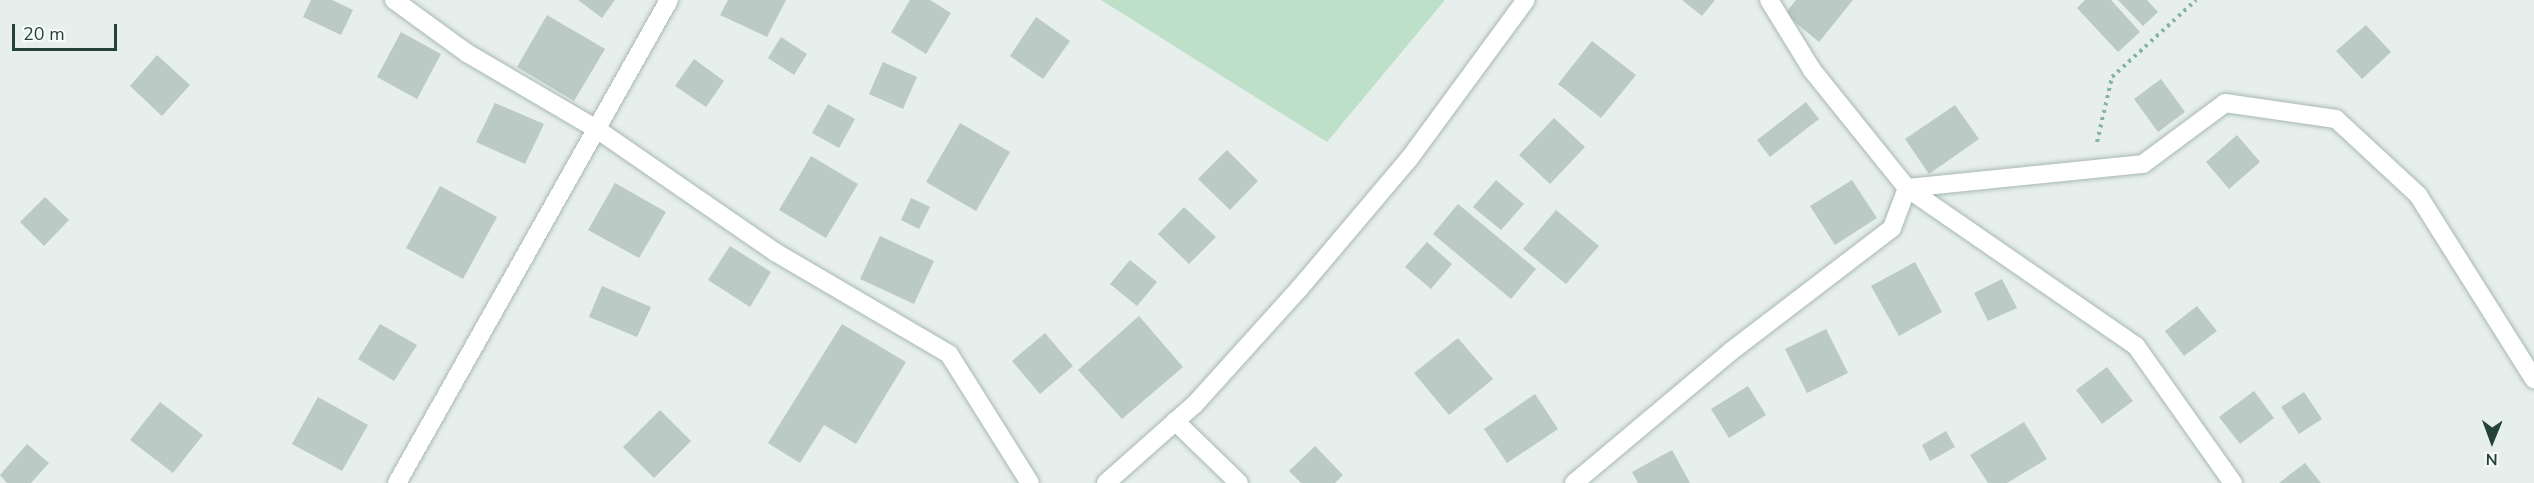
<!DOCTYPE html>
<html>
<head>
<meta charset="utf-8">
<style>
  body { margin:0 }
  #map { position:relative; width:2534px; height:483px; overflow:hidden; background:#e6efeb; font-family:"Nunito Sans",sans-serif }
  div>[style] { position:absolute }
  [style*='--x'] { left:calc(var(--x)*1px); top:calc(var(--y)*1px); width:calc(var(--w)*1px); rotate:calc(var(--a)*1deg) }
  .green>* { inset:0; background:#bfe0c8 }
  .building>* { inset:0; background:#bbcac4 }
  .path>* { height:4px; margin-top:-2px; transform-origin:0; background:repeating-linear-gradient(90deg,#86b3a5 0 3px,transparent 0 7.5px) }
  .roads { filter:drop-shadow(0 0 2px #a8b8b2) drop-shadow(0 0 2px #a8b8b2) }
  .minor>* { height:18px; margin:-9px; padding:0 9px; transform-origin:9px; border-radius:9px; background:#fff }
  span { translate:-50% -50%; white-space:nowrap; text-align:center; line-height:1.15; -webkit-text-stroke:4.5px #f7fbf9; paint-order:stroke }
  .north { position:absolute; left:2462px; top:411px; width:60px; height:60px; -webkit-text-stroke:4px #f7fbf9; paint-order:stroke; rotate:181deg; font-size:16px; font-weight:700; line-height:24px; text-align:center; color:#24423a }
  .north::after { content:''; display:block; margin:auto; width:21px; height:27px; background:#24423a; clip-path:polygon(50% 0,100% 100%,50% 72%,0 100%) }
  .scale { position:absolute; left:12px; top:24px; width:105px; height:27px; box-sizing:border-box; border:3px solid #24423a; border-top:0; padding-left:8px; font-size:18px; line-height:21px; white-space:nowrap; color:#24423a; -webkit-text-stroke:4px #f7fbf9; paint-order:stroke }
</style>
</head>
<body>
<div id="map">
  <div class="green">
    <i style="clip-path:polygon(1101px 0,1445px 0,1327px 142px)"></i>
  </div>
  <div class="building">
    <i style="clip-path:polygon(311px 0,332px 0,353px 10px,341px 35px,303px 17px)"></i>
    <i style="clip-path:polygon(578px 0,615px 0,602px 18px)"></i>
    <i style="clip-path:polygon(728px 0,786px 0,767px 37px,720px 15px)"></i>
    <i style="clip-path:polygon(910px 0,930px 0,951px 13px,926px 54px,891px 32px)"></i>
    <i style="clip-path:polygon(1682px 0,1715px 0,1702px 16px)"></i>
    <i style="clip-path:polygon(1796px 0,1853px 0,1819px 42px,1785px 14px)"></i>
    <i style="clip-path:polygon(2085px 0,2111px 0,2140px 32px,2118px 52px,2077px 8px)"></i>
    <i style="clip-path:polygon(2118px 0,2147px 0,2158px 12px,2143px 26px)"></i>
    <i style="clip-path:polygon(547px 15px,605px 49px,574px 101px,517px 67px)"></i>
    <i style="clip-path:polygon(1036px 17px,1070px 41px,1043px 79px,1010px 56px)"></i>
    <i style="clip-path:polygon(2366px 25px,2391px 52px,2362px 79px,2336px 51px)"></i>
    <i style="clip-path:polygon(401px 32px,441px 54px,417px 99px,377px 77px)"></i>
    <i style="clip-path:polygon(781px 37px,807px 54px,794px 75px,768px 58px)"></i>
    <i style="clip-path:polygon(1592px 41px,1636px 75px,1601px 118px,1558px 84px)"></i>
    <i style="clip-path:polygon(157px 55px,190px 85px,162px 116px,130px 86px)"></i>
    <i style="clip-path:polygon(694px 59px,724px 81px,706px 107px,675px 86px)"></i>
    <i style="clip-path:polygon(883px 62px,917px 77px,903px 109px,869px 94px)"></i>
    <i style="clip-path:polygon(2161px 79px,2185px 112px,2158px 132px,2134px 99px)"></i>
    <i style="clip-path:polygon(1806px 102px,1819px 119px,1770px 157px,1757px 140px)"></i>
    <i style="clip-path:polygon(495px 103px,544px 124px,525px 164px,476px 142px)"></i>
    <i style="clip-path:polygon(828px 104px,855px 119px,839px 148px,812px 133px)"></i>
    <i style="clip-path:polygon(1955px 105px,1979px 139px,1929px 174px,1905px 139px)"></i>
    <i style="clip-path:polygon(1554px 118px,1585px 147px,1550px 184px,1519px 155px)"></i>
    <i style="clip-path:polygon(960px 123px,1010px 152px,976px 211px,926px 182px)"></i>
    <i style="clip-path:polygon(2237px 135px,2260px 162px,2229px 189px,2206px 162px)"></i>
    <i style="clip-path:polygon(1227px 150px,1258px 181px,1230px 210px,1198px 179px)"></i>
    <i style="clip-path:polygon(811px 156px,858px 184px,826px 238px,779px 210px)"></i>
    <i style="clip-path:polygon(1496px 180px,1524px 204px,1501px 230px,1473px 207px)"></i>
    <i style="clip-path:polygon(1852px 180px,1877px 218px,1835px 245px,1810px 206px)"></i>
    <i style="clip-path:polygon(615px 183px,666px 212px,639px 258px,588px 230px)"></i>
    <i style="clip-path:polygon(440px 186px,497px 217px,463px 279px,406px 248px)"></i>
    <i style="clip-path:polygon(45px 197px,69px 220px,44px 246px,20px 222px)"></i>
    <i style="clip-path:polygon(911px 198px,930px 207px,919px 229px,901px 220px)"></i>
    <i style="clip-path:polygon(1458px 204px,1536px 269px,1511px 299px,1433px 234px)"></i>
    <i style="clip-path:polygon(1184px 207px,1216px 237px,1189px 264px,1158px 234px)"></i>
    <i style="clip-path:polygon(1556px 210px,1599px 246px,1566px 284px,1523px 249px)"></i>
    <i style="clip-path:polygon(880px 236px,934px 261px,914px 304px,860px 279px)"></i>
    <i style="clip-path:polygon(1427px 242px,1452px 264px,1431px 289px,1405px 267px)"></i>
    <i style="clip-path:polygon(730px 246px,771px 272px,750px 307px,708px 280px)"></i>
    <i style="clip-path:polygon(1130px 260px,1157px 282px,1137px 306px,1110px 284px)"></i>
    <i style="clip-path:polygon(1915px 262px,1942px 312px,1899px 336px,1871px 286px)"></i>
    <i style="clip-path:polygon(2002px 279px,2017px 308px,1988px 321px,1974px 293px)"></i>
    <i style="clip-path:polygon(602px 286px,651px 307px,637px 337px,589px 317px)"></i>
    <i style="clip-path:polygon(2197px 306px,2217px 331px,2184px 356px,2165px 331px)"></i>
    <i style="clip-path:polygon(1139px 316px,1183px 367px,1122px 419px,1078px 370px)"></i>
    <i style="clip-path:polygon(380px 324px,417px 345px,394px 381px,358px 359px)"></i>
    <i style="clip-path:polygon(842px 324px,906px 362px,856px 444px,824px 425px,800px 463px,768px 443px)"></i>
    <i style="clip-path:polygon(1826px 329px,1848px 373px,1807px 393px,1785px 349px)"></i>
    <i style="clip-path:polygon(1045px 333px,1073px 366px,1040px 394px,1012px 361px)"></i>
    <i style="clip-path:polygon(1458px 338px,1493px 379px,1449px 415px,1414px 373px)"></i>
    <i style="clip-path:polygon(2107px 367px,2133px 401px,2102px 424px,2076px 390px)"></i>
    <i style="clip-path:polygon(1748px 386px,1766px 415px,1729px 438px,1711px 409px)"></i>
    <i style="clip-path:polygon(2254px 391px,2274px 418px,2240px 444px,2219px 417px)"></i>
    <i style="clip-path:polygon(2304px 392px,2322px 419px,2299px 434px,2281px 407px)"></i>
    <i style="clip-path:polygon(1535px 394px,1558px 429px,1507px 463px,1484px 429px)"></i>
    <i style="clip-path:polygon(318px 397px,368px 425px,342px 471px,292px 444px)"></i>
    <i style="clip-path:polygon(160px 402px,203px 435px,173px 473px,130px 440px)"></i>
    <i style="clip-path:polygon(660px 410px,691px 441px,654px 478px,623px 447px)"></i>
    <i style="clip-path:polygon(2024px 422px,2047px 459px,2007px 483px,1988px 483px,1970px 455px)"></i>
    <i style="clip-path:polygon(1946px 431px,1955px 447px,1930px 461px,1922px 445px)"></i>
    <i style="clip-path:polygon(27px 444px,49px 463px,31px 483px,7px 483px,0 475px)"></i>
    <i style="clip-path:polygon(1315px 446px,1343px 475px,1335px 483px,1301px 483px,1289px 471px)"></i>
    <i style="clip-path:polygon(1672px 450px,1690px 483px,1638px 483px,1632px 472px)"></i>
    <i style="clip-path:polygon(2305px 463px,2321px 483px,2279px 483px)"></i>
  </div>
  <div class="path">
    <i style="--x:2097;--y:142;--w:67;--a:-77"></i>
    <i style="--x:2112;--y:77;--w:114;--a:-42.5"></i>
  </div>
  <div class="roads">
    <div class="minor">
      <i style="--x:394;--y:0;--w:90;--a:36"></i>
      <i style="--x:467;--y:53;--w:152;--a:30.4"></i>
      <i style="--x:598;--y:130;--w:215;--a:34.6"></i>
      <i style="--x:775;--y:252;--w:202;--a:30.4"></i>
      <i style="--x:949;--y:354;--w:152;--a:57.9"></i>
      <i style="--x:1769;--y:0;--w:82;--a:58.4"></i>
      <i style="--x:1812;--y:70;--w:151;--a:51.2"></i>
      <i style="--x:1907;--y:188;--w:237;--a:-5.8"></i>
      <i style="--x:2143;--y:164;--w:102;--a:-36.6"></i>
      <i style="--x:2225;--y:103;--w:112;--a:8.2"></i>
      <i style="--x:2336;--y:119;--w:112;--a:42.8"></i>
      <i style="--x:2418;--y:195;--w:218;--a:57.8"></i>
      <i style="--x:1175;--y:421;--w:89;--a:44.1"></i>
      <i style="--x:397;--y:483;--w:554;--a:-60.61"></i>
      <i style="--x:1106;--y:483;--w:119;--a:-41.6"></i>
      <i style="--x:1195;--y:404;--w:155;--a:-47.9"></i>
      <i style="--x:1299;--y:289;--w:170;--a:-49.8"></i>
      <i style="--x:1409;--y:159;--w:197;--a:-53.7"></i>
      <i style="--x:1574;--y:483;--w:204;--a:-40"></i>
      <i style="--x:1730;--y:352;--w:204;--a:-37.4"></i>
      <i style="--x:1892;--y:228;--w:43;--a:-69.4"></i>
      <i style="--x:1907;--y:188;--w:278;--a:34.6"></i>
      <i style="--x:2136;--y:346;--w:168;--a:54.7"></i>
    </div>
  </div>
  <div class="north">N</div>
  <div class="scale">20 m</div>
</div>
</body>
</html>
